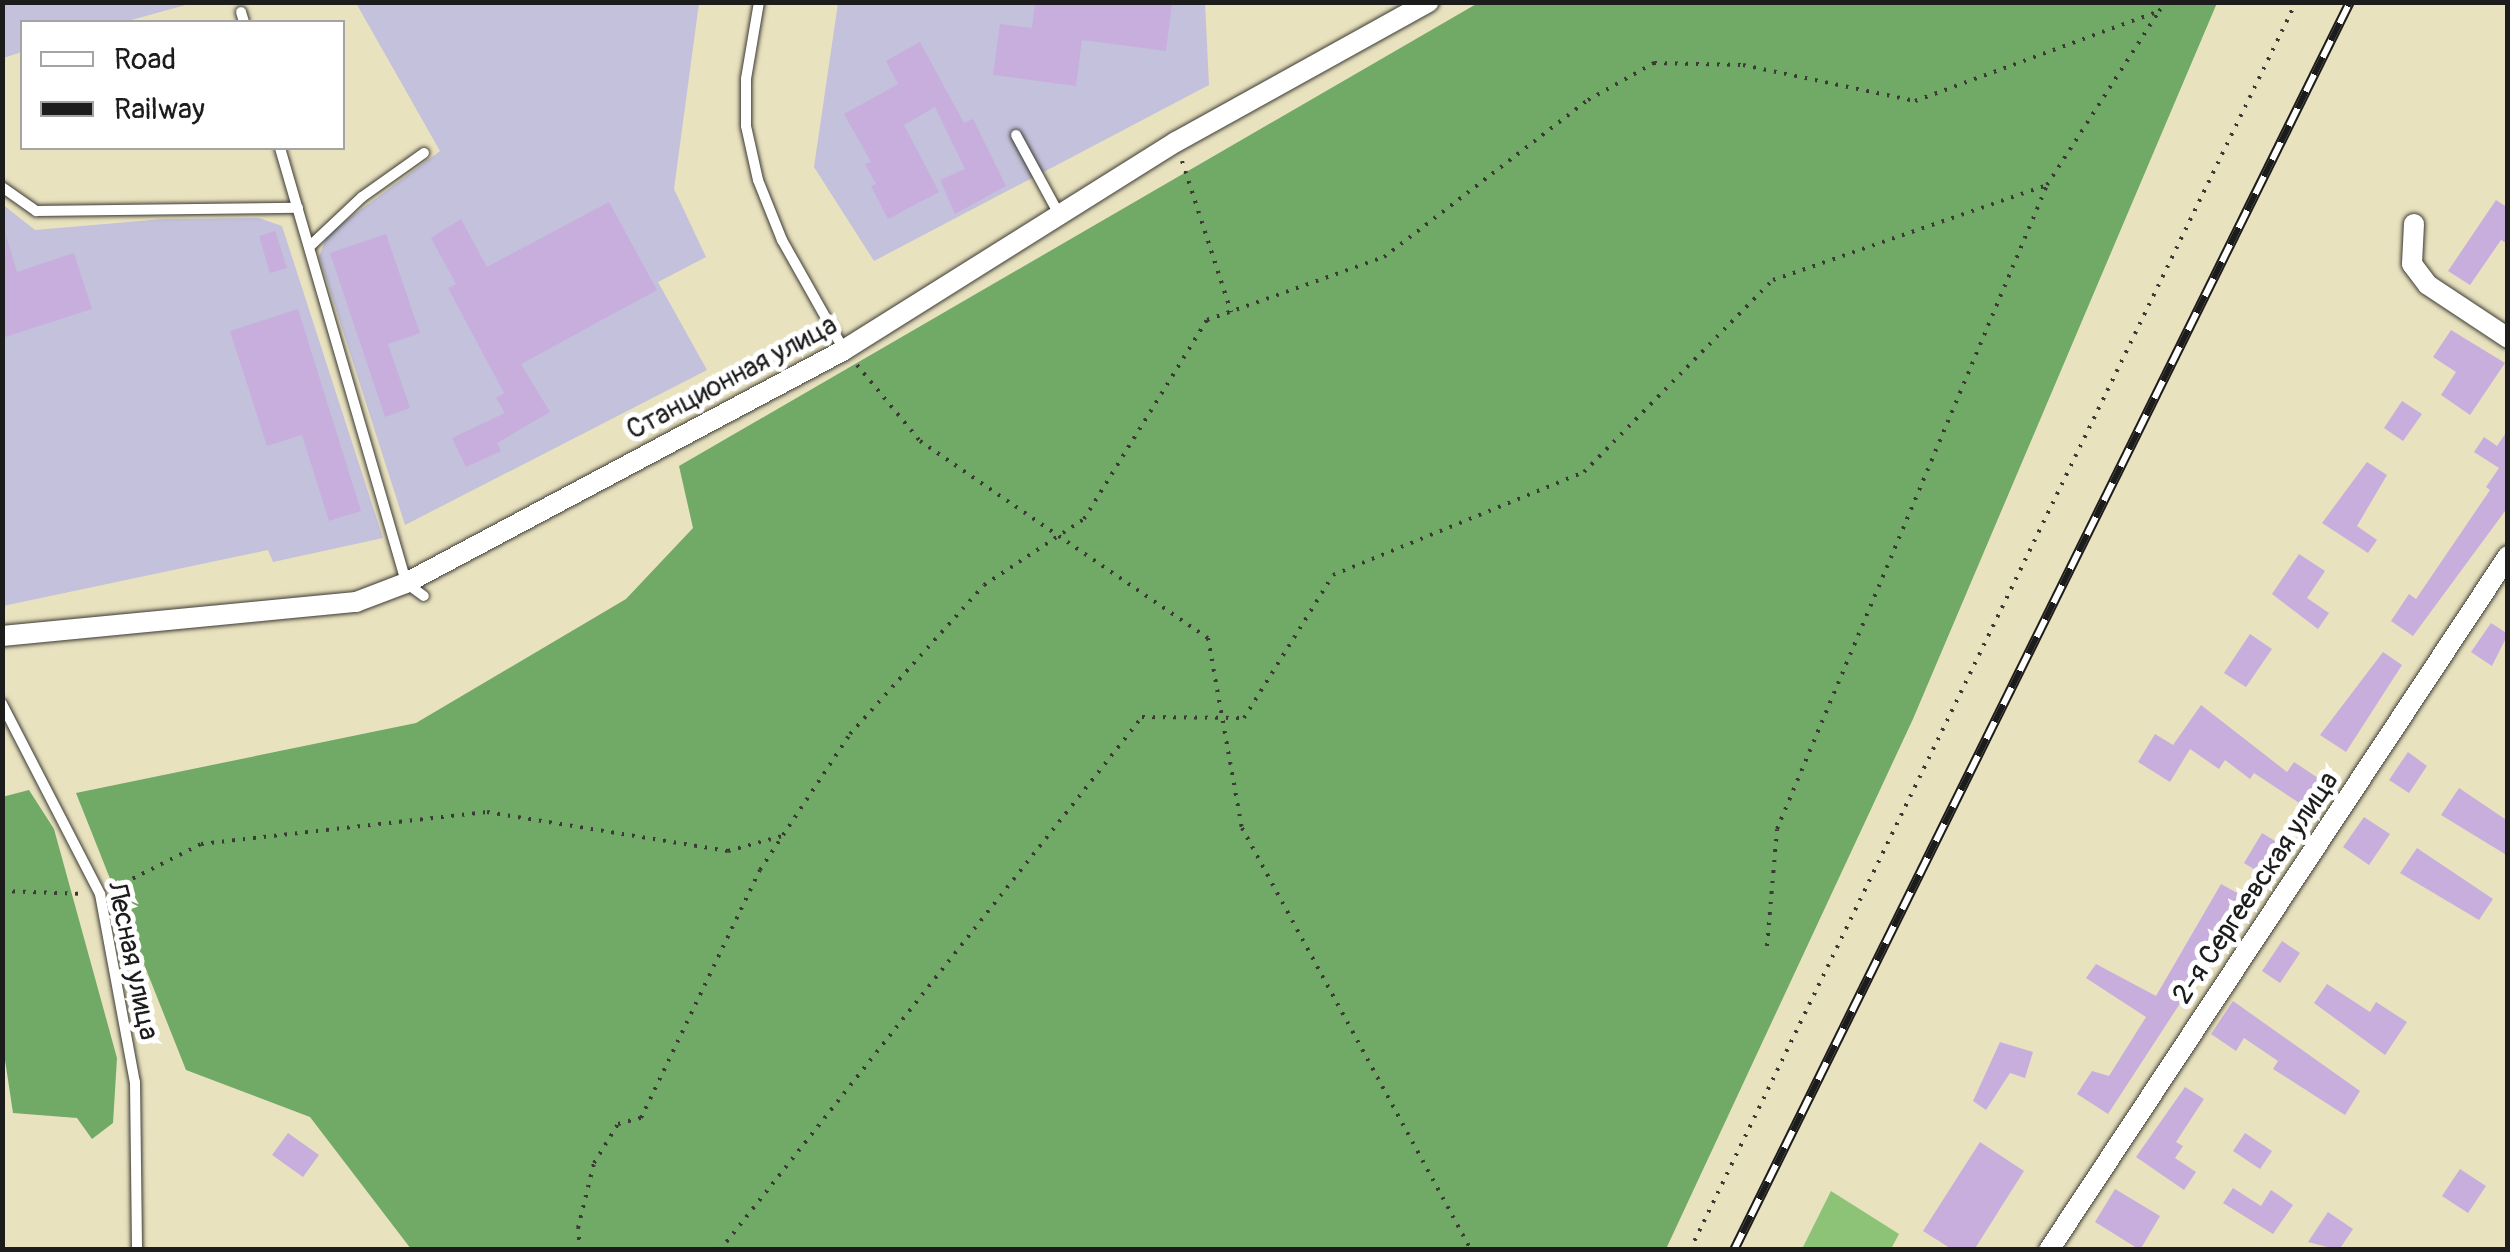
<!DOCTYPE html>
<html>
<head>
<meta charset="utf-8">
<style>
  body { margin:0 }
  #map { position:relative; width:2510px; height:1252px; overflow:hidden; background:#e9e2bf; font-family:Pangolin,sans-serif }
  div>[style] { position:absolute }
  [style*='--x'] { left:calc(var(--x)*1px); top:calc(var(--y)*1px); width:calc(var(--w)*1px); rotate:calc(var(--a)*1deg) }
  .industrial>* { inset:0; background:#c3c1db }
  .green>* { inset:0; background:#8cc376 }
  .forest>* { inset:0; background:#71a967 }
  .building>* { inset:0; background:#c8aedd }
  .path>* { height:4px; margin-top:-2px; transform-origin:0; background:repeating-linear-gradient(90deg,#3b3a34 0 2.5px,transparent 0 10.5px) }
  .roads { filter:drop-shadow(0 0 2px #3b3a34) drop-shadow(0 0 2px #3b3a34) }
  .service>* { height:10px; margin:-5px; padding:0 5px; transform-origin:5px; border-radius:5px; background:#fff }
  .minor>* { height:20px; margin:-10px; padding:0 10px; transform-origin:10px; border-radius:10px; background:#fff }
  .rail>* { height:10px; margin-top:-5px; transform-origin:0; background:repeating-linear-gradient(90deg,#fff 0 19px,#1c1c1c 0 38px); box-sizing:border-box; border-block:2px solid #1c1c1c }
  span { translate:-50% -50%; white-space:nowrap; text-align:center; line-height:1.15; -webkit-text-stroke:10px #fff; paint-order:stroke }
  .street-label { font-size:28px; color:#1c1c1c }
  .frame { position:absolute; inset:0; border:5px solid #1c1c1c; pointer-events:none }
  .legend { position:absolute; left:20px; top:20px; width:325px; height:130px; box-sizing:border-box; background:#fff; border:2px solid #a4a4a4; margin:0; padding:12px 18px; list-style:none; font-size:30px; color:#1c1c1c }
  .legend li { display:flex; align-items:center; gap:20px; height:50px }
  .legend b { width:50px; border:2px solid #a4a4a4 }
</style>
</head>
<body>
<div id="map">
  <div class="industrial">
    <i style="clip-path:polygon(3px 2px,193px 2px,193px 3px,124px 22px,22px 22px,22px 52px,3px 58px)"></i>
    <i style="clip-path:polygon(356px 3px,699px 3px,674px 189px,706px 257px,658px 282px,707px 370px,405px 525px,319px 256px,328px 234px,440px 151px)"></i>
    <i style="clip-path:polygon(838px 3px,1205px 3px,1209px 85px,874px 261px,814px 167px)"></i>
    <i style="clip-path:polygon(2px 204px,35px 230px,163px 219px,259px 218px,282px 226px,383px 538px,273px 562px,268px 550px,3px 606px)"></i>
  </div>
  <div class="green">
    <i style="clip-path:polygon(1831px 1191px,1899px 1234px,1891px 1249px,1802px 1249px)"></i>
  </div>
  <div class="forest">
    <i style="clip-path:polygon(1604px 2px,2217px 3px,1913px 719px,1666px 1249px,411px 1249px,310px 1117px,186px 1070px,76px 793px,416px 723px,626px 599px,693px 528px,679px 466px,1478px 3px)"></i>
    <i style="clip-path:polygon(29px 790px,54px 829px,117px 1058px,113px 1123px,92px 1139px,77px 1118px,13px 1113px,2px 1040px,2px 797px)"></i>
  </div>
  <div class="building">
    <i style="clip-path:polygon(1035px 2px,1172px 2px,1166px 51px,1082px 40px,1076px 86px,993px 75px,1000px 24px,1032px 28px)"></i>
    <i style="clip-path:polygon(920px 42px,964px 123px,973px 119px,1006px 186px,955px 214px,940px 180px,965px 169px,935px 107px,904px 125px,939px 192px,888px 219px,871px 186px,876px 184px,865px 164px,871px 162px,844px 114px,898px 84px,886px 61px)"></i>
    <i style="clip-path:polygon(2496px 200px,2508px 208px,2508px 244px,2501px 240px,2470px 285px,2448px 271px)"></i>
    <i style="clip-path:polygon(609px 202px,657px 290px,521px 364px,550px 412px,497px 443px,501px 451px,466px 467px,452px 438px,505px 413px,496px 398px,504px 393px,448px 288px,456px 284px,431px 238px,461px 219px,487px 267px)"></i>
    <i style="clip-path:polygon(275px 231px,287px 268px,270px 273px,259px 236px)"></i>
    <i style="clip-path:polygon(386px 234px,420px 333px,388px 344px,410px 408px,385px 417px,330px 253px)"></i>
    <i style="clip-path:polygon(6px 235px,17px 272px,74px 253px,92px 309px,2px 338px)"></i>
    <i style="clip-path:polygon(298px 309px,361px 511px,329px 521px,302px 435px,267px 446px,230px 331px)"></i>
    <i style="clip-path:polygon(2451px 330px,2505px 363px,2470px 415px,2441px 395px,2456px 372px,2433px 357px)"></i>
    <i style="clip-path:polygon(2402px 401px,2422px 414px,2403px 441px,2384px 428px)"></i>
    <i style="clip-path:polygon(2508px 430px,2508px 507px,2413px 636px,2391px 621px,2409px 594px,2416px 599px,2490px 490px,2486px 487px,2499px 468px,2474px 452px,2484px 437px,2497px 446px)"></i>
    <i style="clip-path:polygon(2367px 462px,2387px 475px,2357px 526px,2377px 540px,2368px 553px,2322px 523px)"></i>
    <i style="clip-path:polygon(2299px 554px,2325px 571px,2307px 598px,2329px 613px,2318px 629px,2272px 594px)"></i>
    <i style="clip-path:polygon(2491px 623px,2508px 634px,2492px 666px,2471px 652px)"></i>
    <i style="clip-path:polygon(2250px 634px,2272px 649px,2246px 687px,2224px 673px)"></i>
    <i style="clip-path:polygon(2383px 652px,2402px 665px,2346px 752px,2320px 735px)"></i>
    <i style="clip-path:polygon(2201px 705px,2287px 772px,2294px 762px,2327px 784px,2310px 810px,2254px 773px,2250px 779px,2225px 760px,2219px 769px,2190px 749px,2170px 782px,2138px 762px,2155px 734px,2173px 745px)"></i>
    <i style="clip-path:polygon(2408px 752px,2427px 766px,2409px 793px,2389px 780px)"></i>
    <i style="clip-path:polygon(2459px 788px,2508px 821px,2508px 856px,2441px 815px)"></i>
    <i style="clip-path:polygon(2364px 817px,2390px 834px,2369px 865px,2343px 847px)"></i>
    <i style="clip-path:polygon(2262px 833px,2280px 844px,2262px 874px,2244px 863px)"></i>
    <i style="clip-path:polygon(2417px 848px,2493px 899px,2479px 920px,2400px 873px)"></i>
    <i style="clip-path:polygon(2221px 884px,2248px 899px,2108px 1114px,2077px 1094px,2092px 1071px,2109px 1076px,2146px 1017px,2086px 978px,2096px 964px,2156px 996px)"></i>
    <i style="clip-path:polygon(2282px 941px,2300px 953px,2280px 983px,2262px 971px)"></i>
    <i style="clip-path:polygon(2327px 984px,2370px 1012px,2376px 1002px,2407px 1022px,2385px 1055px,2314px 1003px)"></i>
    <i style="clip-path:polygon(2233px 1001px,2360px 1091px,2345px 1115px,2273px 1069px,2278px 1061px,2244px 1038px,2236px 1051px,2211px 1034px)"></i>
    <i style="clip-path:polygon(2000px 1042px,2033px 1052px,2025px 1078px,2010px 1073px,1986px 1110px,1973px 1101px)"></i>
    <i style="clip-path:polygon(2185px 1087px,2204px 1099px,2176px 1142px,2183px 1146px,2175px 1158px,2196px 1172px,2184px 1190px,2136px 1157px)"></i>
    <i style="clip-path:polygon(288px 1133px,319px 1155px,303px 1177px,272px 1155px)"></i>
    <i style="clip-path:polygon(2245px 1133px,2272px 1151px,2260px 1169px,2233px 1151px)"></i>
    <i style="clip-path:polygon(1980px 1142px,2024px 1171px,1974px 1250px,1953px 1250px,1923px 1231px)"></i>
    <i style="clip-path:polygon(2460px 1169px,2486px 1186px,2468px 1213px,2442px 1196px)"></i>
    <i style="clip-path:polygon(2233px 1188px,2261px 1206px,2271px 1190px,2293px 1205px,2273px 1234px,2223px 1203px)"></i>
    <i style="clip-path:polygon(2115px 1189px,2160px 1216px,2140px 1250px,2095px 1222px)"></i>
    <i style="clip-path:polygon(2328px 1212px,2353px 1229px,2339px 1250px,2308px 1242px)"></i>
  </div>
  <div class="path">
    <i style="--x:1182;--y:161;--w:159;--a:72"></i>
    <i style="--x:857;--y:365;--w:99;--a:50.3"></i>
    <i style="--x:920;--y:441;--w:349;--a:34.4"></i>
    <i style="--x:1208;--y:638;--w:193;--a:79.9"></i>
    <i style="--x:1242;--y:828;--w:480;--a:61.5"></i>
    <i style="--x:114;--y:888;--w:97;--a:-26.8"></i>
    <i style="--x:201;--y:844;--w:288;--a:-6.4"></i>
    <i style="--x:487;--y:812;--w:244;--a:9.2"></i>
    <i style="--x:728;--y:851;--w:56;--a:-15.5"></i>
    <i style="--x:2;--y:891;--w:84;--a:2"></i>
    <i style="--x:1767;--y:946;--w:117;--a:-85.1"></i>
    <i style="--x:1777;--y:829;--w:698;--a:-67.25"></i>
    <i style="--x:580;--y:1250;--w:22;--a:-95"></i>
    <i style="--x:578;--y:1228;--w:67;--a:-76.2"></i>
    <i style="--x:594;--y:1163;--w:46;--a:-58.4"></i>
    <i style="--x:618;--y:1124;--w:24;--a:-15"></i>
    <i style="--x:641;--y:1118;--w:275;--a:-64.4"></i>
    <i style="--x:760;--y:870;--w:163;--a:-56.5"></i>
    <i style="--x:850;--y:734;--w:200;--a:-48"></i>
    <i style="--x:984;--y:585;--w:120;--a:-33.4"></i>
    <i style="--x:1084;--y:519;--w:234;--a:-58.3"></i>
    <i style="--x:1207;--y:320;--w:188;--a:-19.6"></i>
    <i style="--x:1384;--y:257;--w:257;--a:-37.6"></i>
    <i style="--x:1588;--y:100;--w:76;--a:-29.3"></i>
    <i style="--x:1654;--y:63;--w:89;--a:1.3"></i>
    <i style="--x:1743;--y:65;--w:176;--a:11.8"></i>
    <i style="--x:1915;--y:101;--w:260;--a:-20.2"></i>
    <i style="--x:2159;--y:11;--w:12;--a:-48"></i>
    <i style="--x:720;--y:1250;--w:680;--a:-51.63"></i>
    <i style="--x:1142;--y:717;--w:102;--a:0.6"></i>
    <i style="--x:1244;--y:718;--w:168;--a:-58.1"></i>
    <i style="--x:1333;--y:575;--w:271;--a:-22.3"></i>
    <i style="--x:1584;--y:472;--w:269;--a:-45.5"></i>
    <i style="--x:1773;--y:280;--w:290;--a:-19.1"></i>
    <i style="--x:2047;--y:185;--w:205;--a:-57.2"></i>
    <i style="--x:1690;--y:1250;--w:1387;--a:-64.1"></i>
  </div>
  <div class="roads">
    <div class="service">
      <i style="--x:759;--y:2;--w:78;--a:99.6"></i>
      <i style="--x:746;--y:79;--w:47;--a:90"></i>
      <i style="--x:746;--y:126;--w:55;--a:77.5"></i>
      <i style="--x:758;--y:180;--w:65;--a:68.2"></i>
      <i style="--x:782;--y:240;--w:126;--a:60.6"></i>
      <i style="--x:241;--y:12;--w:10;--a:73"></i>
      <i style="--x:1016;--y:135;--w:92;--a:61.5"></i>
      <i style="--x:280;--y:148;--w:453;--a:73.8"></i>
      <i style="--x:406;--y:583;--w:22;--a:36"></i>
      <i style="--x:2;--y:187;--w:42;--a:35.2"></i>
      <i style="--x:36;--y:211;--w:262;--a:-0.7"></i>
      <i style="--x:309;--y:247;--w:73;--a:-43.3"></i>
      <i style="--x:362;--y:197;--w:76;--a:-35.4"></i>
      <i style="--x:2;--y:704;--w:214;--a:62.7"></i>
      <i style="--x:100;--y:894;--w:191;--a:79.5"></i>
      <i style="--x:135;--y:1082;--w:168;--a:89.3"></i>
    </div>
    <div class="minor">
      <i style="--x:2414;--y:224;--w:40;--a:92.9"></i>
      <i style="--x:2412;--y:264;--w:26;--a:53"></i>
      <i style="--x:2428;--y:285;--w:96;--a:33.5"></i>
      <i style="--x:2;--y:636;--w:356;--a:-5.5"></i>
      <i style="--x:356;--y:602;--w:53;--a:-20.8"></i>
      <i style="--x:406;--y:583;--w:496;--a:-28"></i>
      <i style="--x:844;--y:350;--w:392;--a:-32.1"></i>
      <i style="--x:1176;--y:142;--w:289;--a:-29"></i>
      <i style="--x:2049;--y:1250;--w:832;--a:-56.52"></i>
    </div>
  </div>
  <div class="rail">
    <i style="--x:1734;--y:1250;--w:1392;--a:-63.73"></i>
  </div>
  <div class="street-label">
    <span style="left:732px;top:378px;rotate:-28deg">Станционная улица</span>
    <span style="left:2256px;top:888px;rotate:-56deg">2-я Сергеевская улица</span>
    <span style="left:132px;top:961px;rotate:78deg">Лесная улица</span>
  </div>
  <div class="frame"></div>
  <ul class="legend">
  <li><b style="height:12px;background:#fff"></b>Road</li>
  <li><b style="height:12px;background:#1c1c1c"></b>Railway</li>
  </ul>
</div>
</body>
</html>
